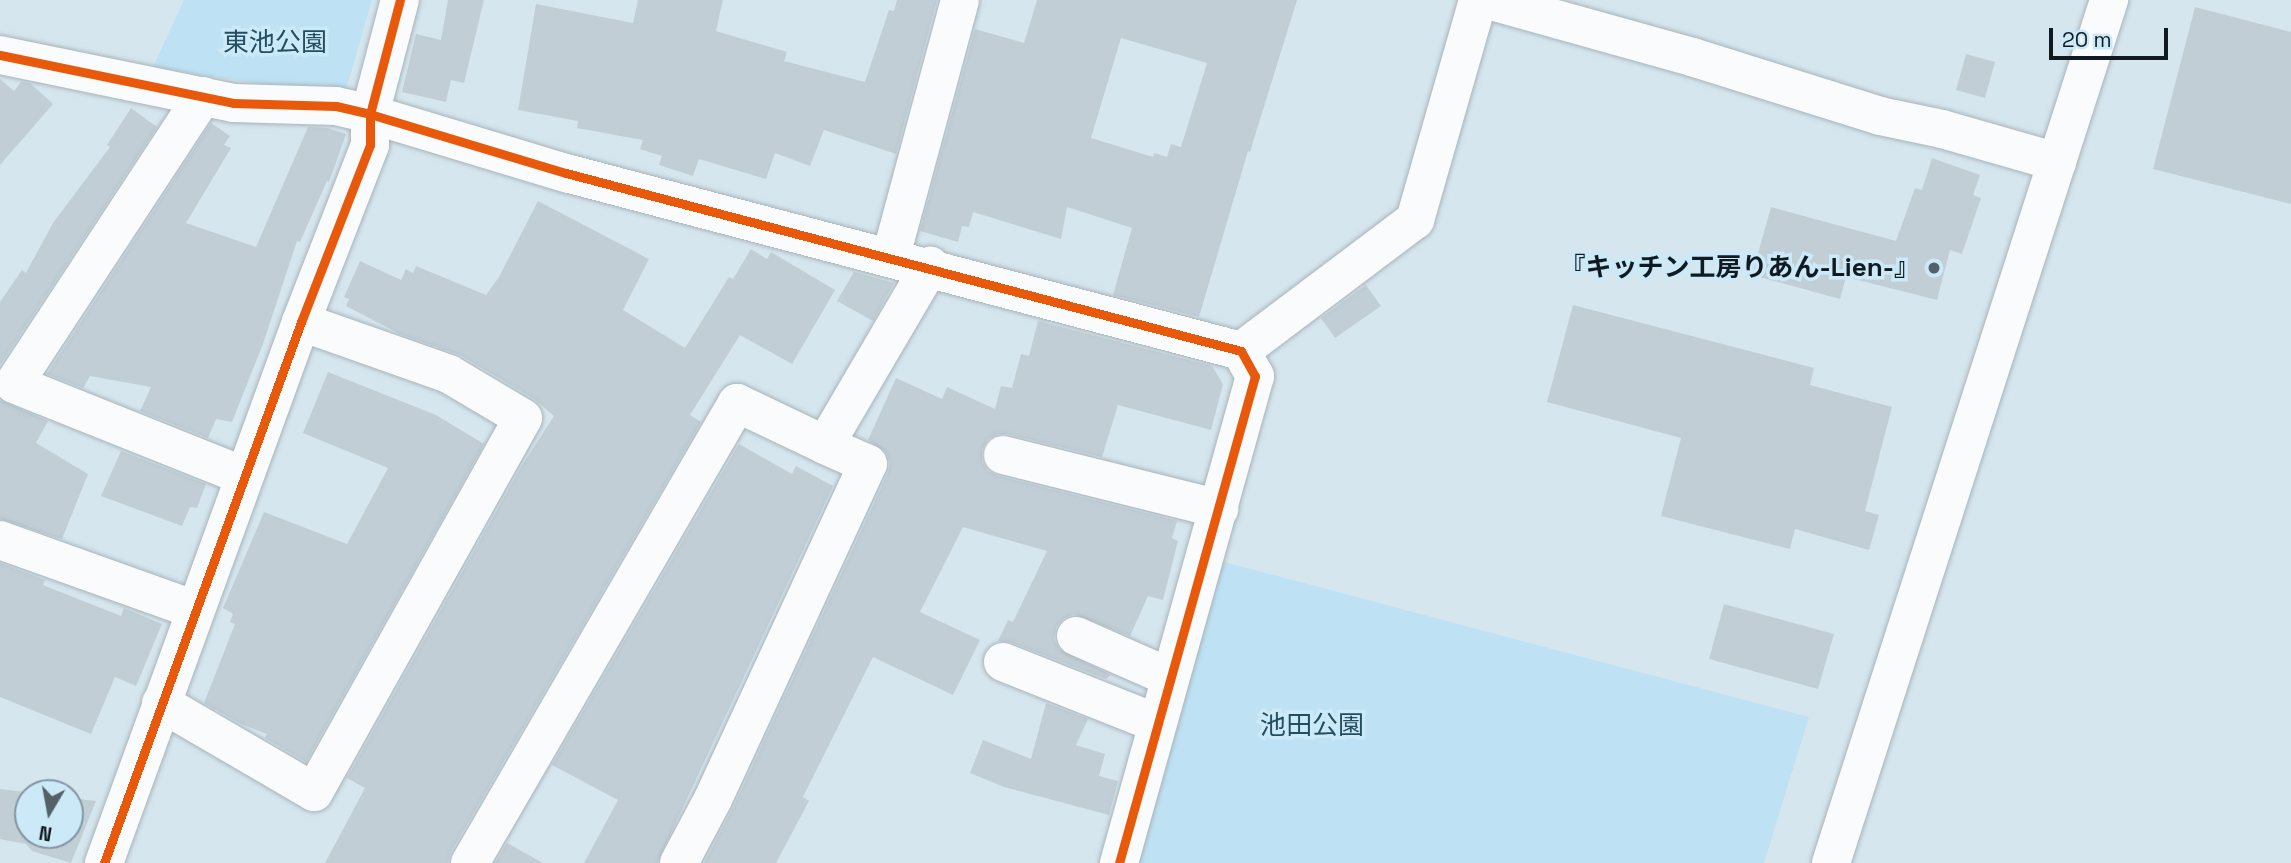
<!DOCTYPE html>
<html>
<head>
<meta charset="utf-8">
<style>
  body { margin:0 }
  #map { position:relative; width:2291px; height:863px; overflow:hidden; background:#d6e6ee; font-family:"Space Grotesk","Noto Sans JP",sans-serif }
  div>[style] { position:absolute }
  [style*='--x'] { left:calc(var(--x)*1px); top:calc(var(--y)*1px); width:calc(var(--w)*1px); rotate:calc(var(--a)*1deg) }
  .green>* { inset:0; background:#bee2f4 }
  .building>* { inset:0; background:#c2ced5 }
  .roads { filter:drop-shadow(0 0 2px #a8b4ba) drop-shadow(0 0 2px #a8b4ba) }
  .minor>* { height:38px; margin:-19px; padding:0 19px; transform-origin:19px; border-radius:19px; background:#f9fbfc }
  .tertiary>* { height:38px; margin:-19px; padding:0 19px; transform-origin:19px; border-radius:19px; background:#f9fbfc }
  .cycleway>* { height:9px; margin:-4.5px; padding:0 4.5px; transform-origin:4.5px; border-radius:4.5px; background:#e8590c }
  .dots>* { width:19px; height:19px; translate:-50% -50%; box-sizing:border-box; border:4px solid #cce9f8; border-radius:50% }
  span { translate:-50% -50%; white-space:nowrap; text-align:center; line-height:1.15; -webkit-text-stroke:7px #cce9f8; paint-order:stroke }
  .park-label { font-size:26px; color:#234d60 }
  .poi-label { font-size:26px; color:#101a20; font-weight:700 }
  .right { translate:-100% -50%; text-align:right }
  .north { position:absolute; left:14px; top:779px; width:70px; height:70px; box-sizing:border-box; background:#cce9f8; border:2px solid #8196a2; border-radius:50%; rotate:190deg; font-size:19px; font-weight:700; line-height:28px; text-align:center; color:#101a20 }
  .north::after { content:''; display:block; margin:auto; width:24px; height:32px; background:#556168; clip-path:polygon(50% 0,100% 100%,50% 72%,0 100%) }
  .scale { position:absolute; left:2049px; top:28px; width:119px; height:32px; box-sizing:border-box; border:4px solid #101a20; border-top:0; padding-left:9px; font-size:21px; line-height:24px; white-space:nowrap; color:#101a20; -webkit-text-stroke:5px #cce9f8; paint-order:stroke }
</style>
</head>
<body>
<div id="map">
  <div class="green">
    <i style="clip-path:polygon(184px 0,372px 0,347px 87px,279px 87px,153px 67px)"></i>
    <i style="clip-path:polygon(1213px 559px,1809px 717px,1764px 863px,1133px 863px)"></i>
  </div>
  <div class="building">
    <i style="clip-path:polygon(448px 0,484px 0,464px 83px,451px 80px,446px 102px,402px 92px,416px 34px,441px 40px)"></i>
    <i style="clip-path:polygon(638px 0,723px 0,716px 31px,787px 52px,784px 61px,865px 82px,889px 10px,894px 11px,897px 0,937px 0,896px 154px,824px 130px,810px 166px,775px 153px,766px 179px,699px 159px,693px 176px,659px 165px,662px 156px,640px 149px,643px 140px,577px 128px,578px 121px,518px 110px,536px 4px,633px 23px)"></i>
    <i style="clip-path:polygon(evenodd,1037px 0,1297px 0,1250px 152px,1248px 151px,1199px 317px,1113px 295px,1132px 228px,1067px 207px,1061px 239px,973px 212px,969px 227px,962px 226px,958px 242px,920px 231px,975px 29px,1024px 43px,1037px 0,1121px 38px,1207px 63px,1181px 147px,1171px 144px,1167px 157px,1154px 153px,1153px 157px,1091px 138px,1121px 38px)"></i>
    <i style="clip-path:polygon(2195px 7px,2291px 32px,2291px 204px,2153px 169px)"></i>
    <i style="clip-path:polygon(1966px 54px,1995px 62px,1985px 98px,1956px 90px)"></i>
    <i style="clip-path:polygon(0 79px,14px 91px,21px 82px,30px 83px,53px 104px,0 165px)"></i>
    <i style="clip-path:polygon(131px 108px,157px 127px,0 365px,0 302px,22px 270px,26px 273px,53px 223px,110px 147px,107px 145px)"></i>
    <i style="clip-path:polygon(211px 123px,230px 136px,224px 145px,231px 148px,186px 223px,256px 247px,308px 127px,327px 128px,346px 134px,329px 182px,327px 181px,300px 242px,297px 241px,263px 344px,232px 422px,216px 419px,208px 438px,140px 411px,151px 387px,90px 376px,83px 388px,47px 374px)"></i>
    <i style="clip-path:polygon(1932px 158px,1980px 175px,1973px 195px,1981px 198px,1962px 254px,1950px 250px,1937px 300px,1846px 277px,1840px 299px,1752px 275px,1771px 207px,1896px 241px,1915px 188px,1922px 190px)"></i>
    <i style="clip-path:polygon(538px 201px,649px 259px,623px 310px,685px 348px,729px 277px,733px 279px,751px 249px,767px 259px,771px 252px,835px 290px,792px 364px,740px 335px,690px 415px,701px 422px,451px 852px,448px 863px,325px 863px,365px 788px,347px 778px,521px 467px,554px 416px,534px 399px,460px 355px,400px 334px,346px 306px,349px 299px,344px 297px,360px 261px,401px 280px,406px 269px,413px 273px,416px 266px,486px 295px,499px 277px)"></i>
    <i style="clip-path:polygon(854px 272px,894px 283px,873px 321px,837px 301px)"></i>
    <i style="clip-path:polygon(1366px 285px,1381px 306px,1335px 338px,1321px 318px)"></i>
    <i style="clip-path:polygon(1573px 305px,1814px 368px,1810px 385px,1892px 407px,1865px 511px,1879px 515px,1869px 550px,1795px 529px,1790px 549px,1661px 516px,1681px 438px,1547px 402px)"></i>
    <i style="clip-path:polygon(1038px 321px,1212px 366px,1223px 384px,1211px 430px,1118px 405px,1102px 457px,1008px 434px,998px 434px,988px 439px,982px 449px,982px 462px,988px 471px,998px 476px,1177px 521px,1172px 538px,1178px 541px,1163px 600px,1148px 596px,1130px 636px,1074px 614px,1064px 618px,1056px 627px,1054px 639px,1059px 649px,1111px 675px,1106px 679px,1011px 642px,998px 641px,1008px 620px,1013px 622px,1047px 551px,963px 527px,920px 612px,980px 640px,953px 695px,873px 657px,803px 797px,809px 801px,776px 863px,704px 863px,733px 808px,888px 473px,890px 463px,886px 452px,868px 440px,896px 378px,942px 399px,947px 387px,995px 409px,1001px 386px,1012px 388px,1021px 354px,1029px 356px)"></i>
    <i style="clip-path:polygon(328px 372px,436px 415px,484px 444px,306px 762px,265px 738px,267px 734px,241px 724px,204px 703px,235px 624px,230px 622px,233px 614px,223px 608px,264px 512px,347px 544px,388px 468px,303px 433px)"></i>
    <i style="clip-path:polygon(0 400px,48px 421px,36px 443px,88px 474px,62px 539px,0 519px)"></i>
    <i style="clip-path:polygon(739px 444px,792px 474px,796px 466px,833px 486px,657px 863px,584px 863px,618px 800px,552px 765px)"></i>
    <i style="clip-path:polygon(121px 451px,206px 484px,197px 508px,190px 507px,182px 526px,101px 496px)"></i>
    <i style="clip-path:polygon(0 563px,45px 580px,43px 585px,121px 616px,124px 608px,162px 624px,136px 686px,115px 677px,91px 734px,0 697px)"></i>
    <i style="clip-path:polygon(1724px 604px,1834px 634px,1818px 689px,1709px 659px)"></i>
    <i style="clip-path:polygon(1046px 703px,1088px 719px,1076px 745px,1105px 754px,1099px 776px,1118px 781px,1109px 815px,1004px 787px,970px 773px,983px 740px,1031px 759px)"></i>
    <i style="clip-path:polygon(0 789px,34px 793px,28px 793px,28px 835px,70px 835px,70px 798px,96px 801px,71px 863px,32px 851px,26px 844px,0 839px)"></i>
    <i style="clip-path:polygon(507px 843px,543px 863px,495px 863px)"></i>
  </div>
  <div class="roads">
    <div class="minor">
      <i style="--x:1488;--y:0;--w:212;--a:15.6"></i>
      <i style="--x:1692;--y:57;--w:197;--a:17.4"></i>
      <i style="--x:1880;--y:116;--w:63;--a:11.8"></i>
      <i style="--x:1942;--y:129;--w:120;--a:16"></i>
      <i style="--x:0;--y:55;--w:238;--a:11.6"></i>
      <i style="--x:233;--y:103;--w:103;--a:1.7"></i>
      <i style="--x:336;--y:106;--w:35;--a:13"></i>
      <i style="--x:370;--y:114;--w:205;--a:16.8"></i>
      <i style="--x:566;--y:173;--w:698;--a:14.77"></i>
      <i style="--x:1241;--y:351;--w:29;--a:61"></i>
      <i style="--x:1255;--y:376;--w:506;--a:105.6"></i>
      <i style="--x:203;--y:96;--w:344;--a:123.3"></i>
      <i style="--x:14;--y:384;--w:248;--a:21.8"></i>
      <i style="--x:891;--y:256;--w:265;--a:-74.9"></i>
      <i style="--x:1241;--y:351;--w:218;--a:-37"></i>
      <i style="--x:1415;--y:220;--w:229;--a:-74"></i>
      <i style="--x:1003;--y:455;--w:223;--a:14"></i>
      <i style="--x:0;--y:540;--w:207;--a:19.7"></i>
      <i style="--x:1076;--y:636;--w:102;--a:23.8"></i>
      <i style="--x:1003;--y:662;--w:165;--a:21.7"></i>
      <i style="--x:161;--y:703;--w:177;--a:30.2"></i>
      <i style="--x:314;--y:792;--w:428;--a:-60.8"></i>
      <i style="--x:523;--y:418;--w:86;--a:-149.3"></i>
      <i style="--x:449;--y:374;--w:157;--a:-160.6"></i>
      <i style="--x:104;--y:863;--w:576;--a:-69.99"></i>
      <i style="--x:301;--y:322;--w:190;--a:-68.7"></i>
      <i style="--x:370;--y:145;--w:31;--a:-90"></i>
      <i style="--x:370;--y:114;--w:118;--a:-75.3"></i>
      <i style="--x:470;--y:863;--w:532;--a:-59.87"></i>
      <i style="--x:737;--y:403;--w:98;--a:25.5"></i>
      <i style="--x:825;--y:445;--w:208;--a:-59.6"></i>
      <i style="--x:679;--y:863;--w:72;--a:-62"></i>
      <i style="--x:713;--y:799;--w:369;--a:-65.2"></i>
      <i style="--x:868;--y:464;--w:47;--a:-156.2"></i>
    </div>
    <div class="tertiary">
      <i style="--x:1831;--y:863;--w:907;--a:-72.14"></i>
    </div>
  </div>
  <div class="cycleway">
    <i style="--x:0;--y:55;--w:238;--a:11.6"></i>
    <i style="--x:233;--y:103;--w:103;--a:1.7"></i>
    <i style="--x:336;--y:106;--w:35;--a:13"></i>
    <i style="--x:370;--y:114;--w:205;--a:16.8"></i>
    <i style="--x:566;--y:173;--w:698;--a:14.77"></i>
    <i style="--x:1241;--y:351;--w:29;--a:61"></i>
    <i style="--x:1255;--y:376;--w:506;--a:105.6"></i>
    <i style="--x:104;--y:863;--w:576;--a:-69.99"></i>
    <i style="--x:301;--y:322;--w:190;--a:-68.7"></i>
    <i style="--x:370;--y:145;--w:31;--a:-90"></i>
    <i style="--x:370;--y:114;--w:118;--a:-75.3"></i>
  </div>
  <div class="dots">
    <i style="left:1934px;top:268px;background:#556168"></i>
  </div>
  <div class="park-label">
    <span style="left:275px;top:43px">東池公園</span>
    <span style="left:1312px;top:726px">池田公園</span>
  </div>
  <div class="poi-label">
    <span class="right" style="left:1920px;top:268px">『キッチン工房りあん-Lien-』</span>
  </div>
  <div class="north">N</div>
  <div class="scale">20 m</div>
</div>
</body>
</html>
